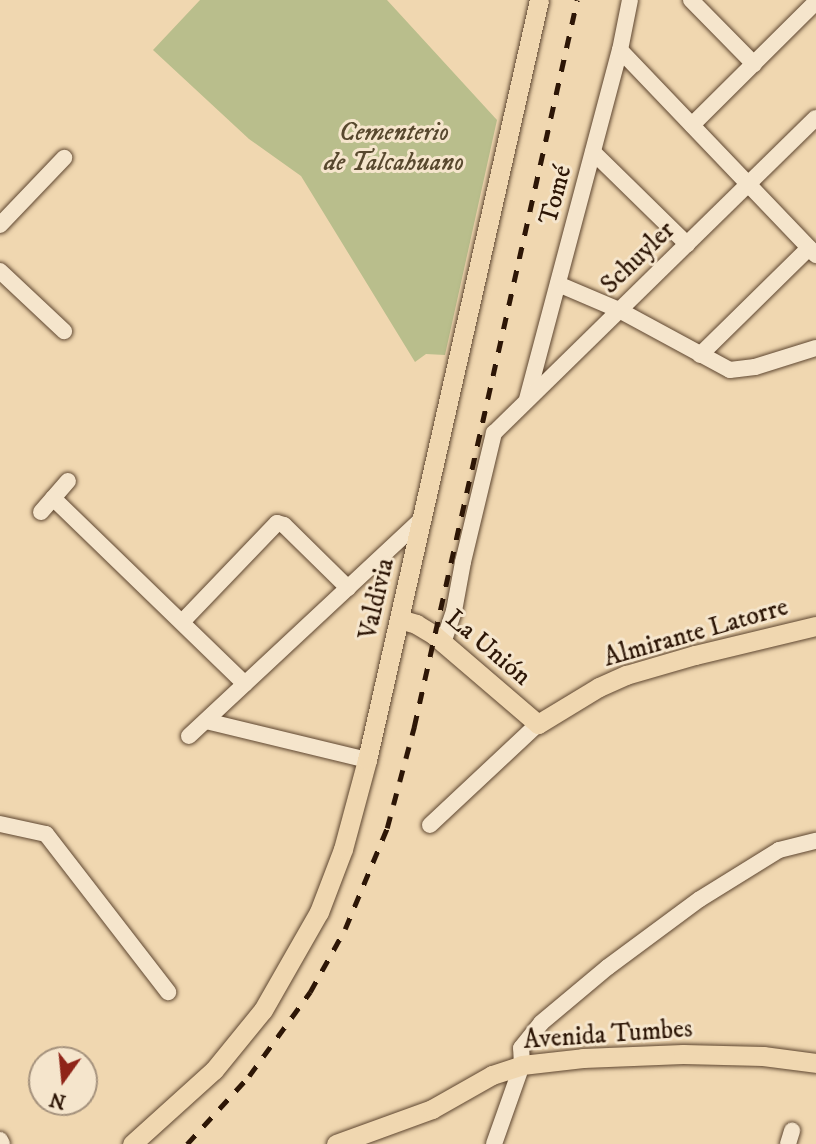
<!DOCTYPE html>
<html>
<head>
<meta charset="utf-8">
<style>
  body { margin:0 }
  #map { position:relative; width:816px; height:1144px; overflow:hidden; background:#f0d7b0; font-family:"IM FELL DW Pica",serif }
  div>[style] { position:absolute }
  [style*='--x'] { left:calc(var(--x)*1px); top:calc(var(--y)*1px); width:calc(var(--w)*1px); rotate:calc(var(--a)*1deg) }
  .green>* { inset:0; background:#b9be8c }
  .roads { filter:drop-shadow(0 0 2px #5e4630) drop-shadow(0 0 2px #5e4630) }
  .minor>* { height:16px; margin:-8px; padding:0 8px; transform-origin:8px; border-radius:8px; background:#f5e5cc }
  .major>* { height:19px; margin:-9.5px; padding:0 9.5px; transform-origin:9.5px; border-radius:9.5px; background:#f0d7b0 }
  .rail>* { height:4.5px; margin-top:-2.25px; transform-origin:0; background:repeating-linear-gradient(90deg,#2d1606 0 12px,transparent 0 24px) }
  span { translate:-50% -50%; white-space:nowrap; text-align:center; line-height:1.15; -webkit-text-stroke:6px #f5e5cc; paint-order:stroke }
  .park-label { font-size:26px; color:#57482e; font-style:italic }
  .street-label { font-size:26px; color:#2d1606 }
  .north { position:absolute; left:28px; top:1046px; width:70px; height:70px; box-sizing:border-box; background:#f5e5cc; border:2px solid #a5927d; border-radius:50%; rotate:195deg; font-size:19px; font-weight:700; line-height:28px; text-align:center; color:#2d1606 }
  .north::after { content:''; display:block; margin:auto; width:24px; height:32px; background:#8f2418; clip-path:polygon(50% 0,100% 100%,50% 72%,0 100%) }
</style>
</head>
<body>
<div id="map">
  <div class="green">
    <i style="clip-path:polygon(200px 0,387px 0,497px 120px,445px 355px,426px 354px,415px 362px,301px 176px,249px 139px,153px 50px)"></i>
  </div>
  <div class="roads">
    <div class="minor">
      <i style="--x:691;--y:0;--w:90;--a:45.5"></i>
      <i style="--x:620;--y:50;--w:284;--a:46.3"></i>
      <i style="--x:692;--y:125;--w:175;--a:-44.8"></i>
      <i style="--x:593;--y:152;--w:132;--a:44.4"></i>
      <i style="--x:0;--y:225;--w:93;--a:-46.3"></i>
      <i style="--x:0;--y:271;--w:88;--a:43.2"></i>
      <i style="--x:558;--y:284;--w:66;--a:23.1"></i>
      <i style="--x:619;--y:310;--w:126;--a:28.4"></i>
      <i style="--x:730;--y:370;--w:25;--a:-7"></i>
      <i style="--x:755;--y:367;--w:64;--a:-17.3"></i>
      <i style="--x:700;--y:355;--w:153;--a:-44.5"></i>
      <i style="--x:527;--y:399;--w:361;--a:-75.1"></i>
      <i style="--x:620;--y:50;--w:51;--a:-78.7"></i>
      <i style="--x:53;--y:498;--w:267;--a:44.1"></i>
      <i style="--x:41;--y:512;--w:41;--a:-48.9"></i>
      <i style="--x:182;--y:622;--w:137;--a:-46.2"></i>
      <i style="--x:277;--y:523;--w:7;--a:16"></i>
      <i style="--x:284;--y:525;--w:90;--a:44.5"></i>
      <i style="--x:443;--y:643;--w:34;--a:-71"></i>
      <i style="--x:454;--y:611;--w:50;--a:-79.6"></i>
      <i style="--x:463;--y:562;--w:133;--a:-76.5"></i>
      <i style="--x:494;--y:433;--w:450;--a:-44.4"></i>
      <i style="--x:206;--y:721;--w:166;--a:13.6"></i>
      <i style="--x:189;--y:736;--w:320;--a:-43"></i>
      <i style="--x:0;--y:824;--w:47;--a:12.3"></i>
      <i style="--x:46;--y:834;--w:200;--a:52.3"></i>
      <i style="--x:430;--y:825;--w:148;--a:-43.1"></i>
      <i style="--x:0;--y:1140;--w:4;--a:63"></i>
      <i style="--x:494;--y:1144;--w:84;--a:-70.5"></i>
      <i style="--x:522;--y:1065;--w:17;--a:-93"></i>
      <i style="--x:521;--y:1048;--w:32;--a:-51"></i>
      <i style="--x:541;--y:1023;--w:87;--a:-39.9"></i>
      <i style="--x:608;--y:967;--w:114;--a:-36.5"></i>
      <i style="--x:700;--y:899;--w:93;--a:-31.8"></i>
      <i style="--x:779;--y:850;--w:38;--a:-14"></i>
      <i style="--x:788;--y:1144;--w:14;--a:-73"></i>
    </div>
    <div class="major">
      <i style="--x:399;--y:619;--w:18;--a:16"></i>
      <i style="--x:416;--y:624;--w:21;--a:31"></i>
      <i style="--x:434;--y:635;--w:137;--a:40.6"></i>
      <i style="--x:538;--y:724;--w:71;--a:-31.2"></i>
      <i style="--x:599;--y:687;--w:30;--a:-24"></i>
      <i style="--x:626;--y:675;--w:72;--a:-16.2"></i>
      <i style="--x:695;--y:655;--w:124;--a:-13.5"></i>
      <i style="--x:132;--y:1144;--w:110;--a:-42.1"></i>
      <i style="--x:214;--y:1070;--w:77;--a:-50.8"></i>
      <i style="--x:263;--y:1010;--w:113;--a:-60.3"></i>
      <i style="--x:319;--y:912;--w:67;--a:-69.1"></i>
      <i style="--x:343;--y:849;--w:92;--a:-74.9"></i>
      <i style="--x:367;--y:760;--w:779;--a:-77.25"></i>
      <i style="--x:336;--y:1144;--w:102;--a:-20"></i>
      <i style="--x:432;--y:1109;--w:69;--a:-29.5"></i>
      <i style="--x:492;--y:1075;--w:32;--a:-18"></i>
      <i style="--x:522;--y:1065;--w:61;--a:-6.5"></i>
      <i style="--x:583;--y:1058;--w:100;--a:-2.3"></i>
      <i style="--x:683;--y:1054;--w:80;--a:1.4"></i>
      <i style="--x:763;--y:1056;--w:53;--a:7.5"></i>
    </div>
  </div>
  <div class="rail">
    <i style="--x:187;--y:1144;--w:92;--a:-47.6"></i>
    <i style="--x:249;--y:1076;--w:104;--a:-54"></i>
    <i style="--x:310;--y:992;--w:72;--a:-60.9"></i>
    <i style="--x:345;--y:929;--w:109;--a:-67.4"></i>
    <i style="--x:387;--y:828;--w:105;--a:-75"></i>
    <i style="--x:414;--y:727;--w:745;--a:-77.36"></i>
  </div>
  <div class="park-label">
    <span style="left:394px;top:148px">Cementerio<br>de Talcahuano</span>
  </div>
  <div class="street-label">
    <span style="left:556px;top:195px;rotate:-75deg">Tomé</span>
    <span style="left:638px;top:258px;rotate:-44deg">Schuyler</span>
    <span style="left:377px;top:599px;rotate:-77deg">Valdivia</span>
    <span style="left:696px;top:633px;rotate:-16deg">Almirante Latorre</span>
    <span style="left:488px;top:648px;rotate:40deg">La Unión</span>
    <span style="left:608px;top:1035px;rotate:-4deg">Avenida Tumbes</span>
  </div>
  <div class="north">N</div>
</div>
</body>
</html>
